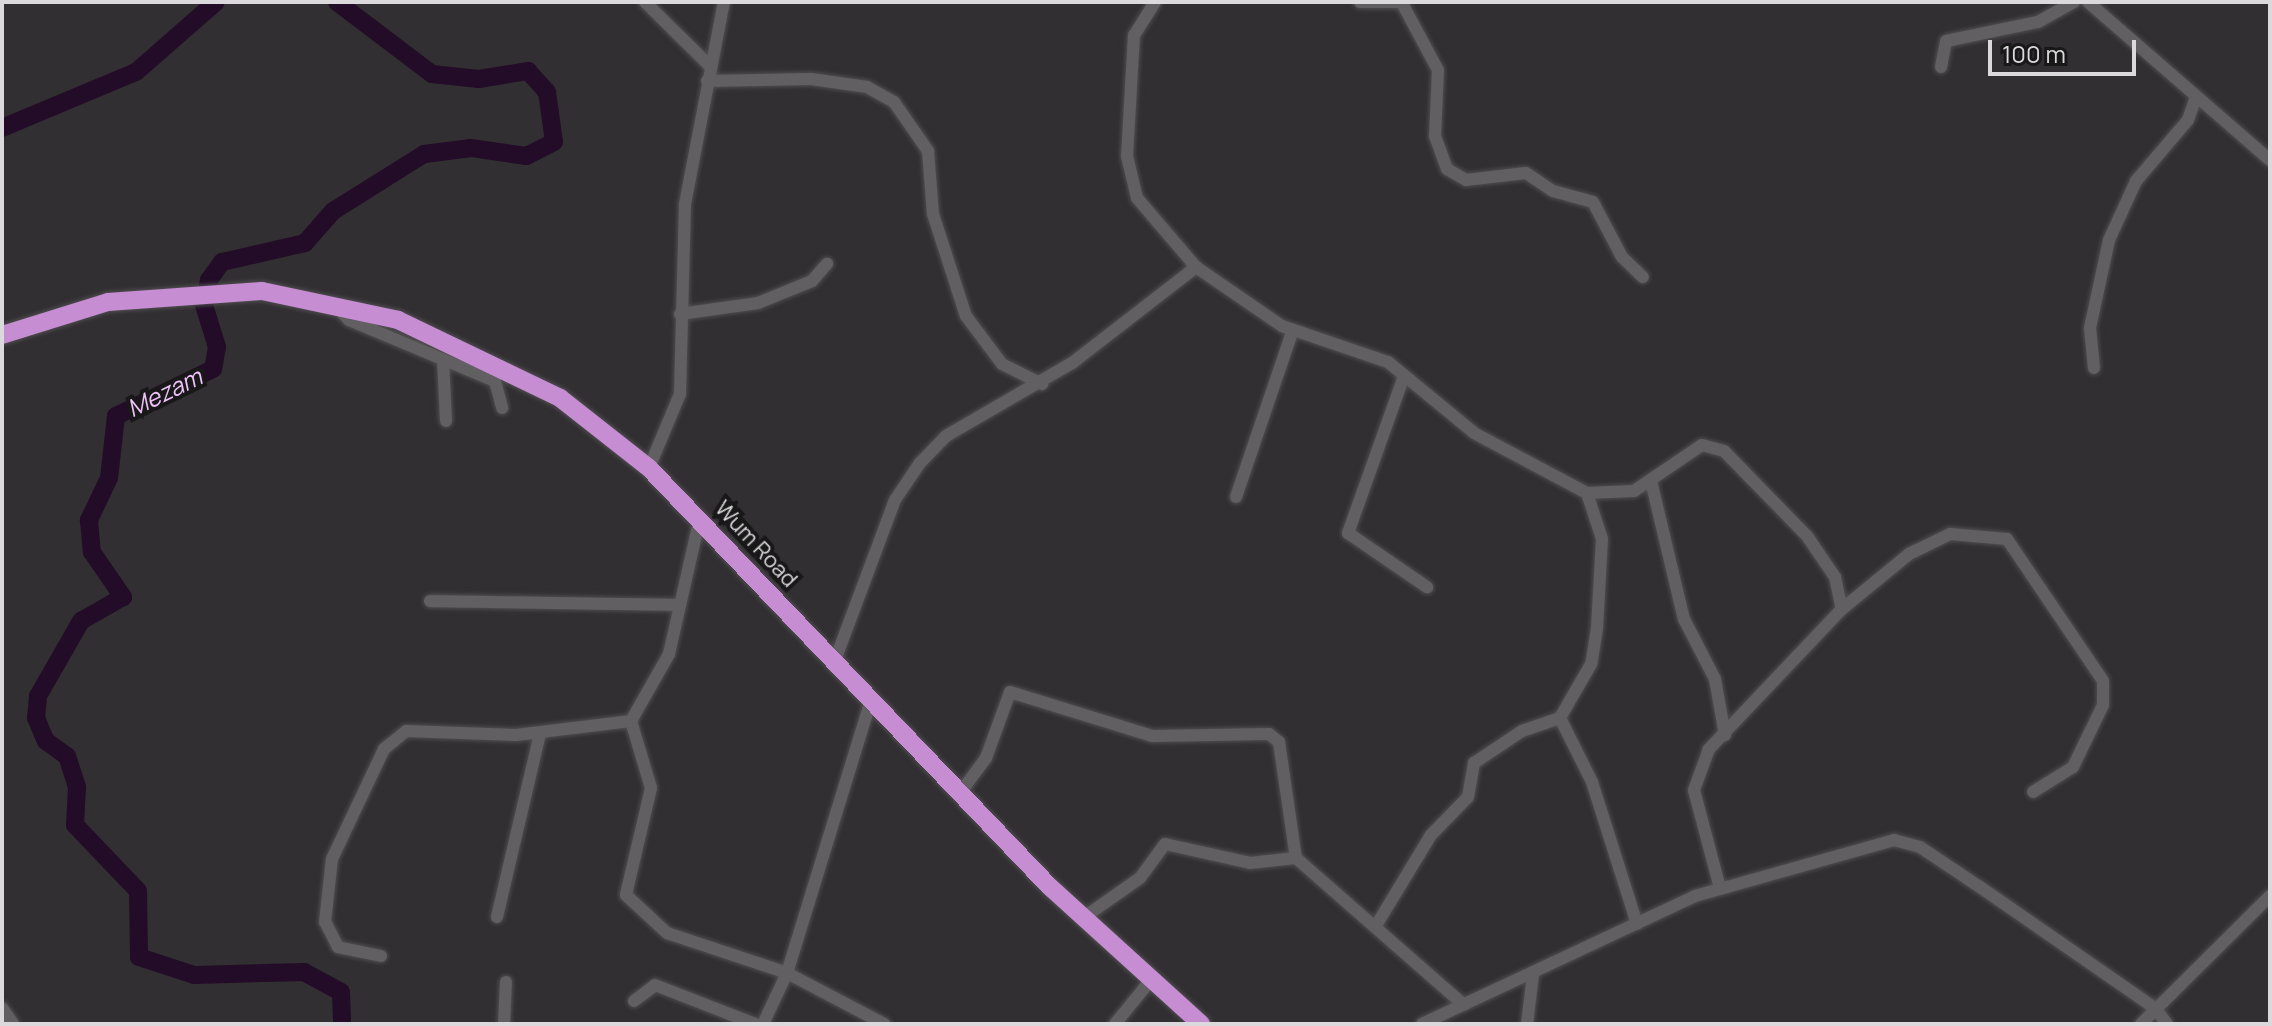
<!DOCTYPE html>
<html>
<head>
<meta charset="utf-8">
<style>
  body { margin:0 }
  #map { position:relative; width:2272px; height:1026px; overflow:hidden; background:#322f32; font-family:Manrope,sans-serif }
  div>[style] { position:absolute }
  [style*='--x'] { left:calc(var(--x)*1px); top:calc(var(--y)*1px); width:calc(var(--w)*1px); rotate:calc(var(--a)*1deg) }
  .river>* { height:18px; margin:-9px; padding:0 9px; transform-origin:9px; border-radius:9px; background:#230c27 }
  .roads { filter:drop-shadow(0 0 2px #4f4d50) drop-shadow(0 0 2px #4f4d50) }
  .minor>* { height:12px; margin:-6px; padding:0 6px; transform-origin:6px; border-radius:6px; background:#625f62 }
  .highway>* { height:18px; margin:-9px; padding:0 9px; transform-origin:9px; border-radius:9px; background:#c78dd3 }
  span { translate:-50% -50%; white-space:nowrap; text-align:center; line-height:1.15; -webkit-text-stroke:8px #191819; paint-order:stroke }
  .street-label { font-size:22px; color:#dbd9db }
  .water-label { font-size:24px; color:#eec1f8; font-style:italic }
  .frame { position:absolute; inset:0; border:4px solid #dbd9db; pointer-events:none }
  .scale { position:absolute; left:1988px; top:40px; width:148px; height:36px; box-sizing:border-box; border:4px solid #dbd9db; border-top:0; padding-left:10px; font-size:24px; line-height:28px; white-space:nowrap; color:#dbd9db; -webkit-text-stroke:6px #191819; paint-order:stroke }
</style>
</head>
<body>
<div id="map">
  <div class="river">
    <i style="--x:337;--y:2;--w:119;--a:37.2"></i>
    <i style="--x:432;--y:74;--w:47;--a:6.1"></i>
    <i style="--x:479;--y:79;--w:50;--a:-9.3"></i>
    <i style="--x:528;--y:71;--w:28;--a:48"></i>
    <i style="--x:547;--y:92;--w:50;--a:82"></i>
    <i style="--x:554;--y:142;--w:31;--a:153"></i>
    <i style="--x:526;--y:156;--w:56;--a:-171.7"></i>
    <i style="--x:471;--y:148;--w:47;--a:172.7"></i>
    <i style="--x:424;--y:154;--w:107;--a:147.9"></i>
    <i style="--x:333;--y:211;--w:43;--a:131.2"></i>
    <i style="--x:305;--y:243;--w:85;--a:167.1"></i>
    <i style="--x:222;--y:262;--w:22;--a:126"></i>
    <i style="--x:209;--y:280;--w:25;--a:101"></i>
    <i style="--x:204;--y:305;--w:44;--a:72.8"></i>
    <i style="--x:217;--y:347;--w:22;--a:100"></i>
    <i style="--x:213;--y:369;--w:108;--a:154.1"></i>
    <i style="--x:116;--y:416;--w:62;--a:96.4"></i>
    <i style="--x:109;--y:478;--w:47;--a:115.5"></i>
    <i style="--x:89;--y:520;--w:32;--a:85"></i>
    <i style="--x:92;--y:552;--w:55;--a:55.4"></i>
    <i style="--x:123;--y:597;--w:48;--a:150.3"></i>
    <i style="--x:81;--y:621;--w:86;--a:119.8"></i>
    <i style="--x:38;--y:696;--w:22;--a:95"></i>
    <i style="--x:36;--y:718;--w:25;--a:67"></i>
    <i style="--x:46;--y:741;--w:26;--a:36"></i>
    <i style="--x:67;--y:756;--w:33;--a:72"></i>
    <i style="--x:77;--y:787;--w:38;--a:93"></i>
    <i style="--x:75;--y:825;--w:91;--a:46.3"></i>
    <i style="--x:138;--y:891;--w:66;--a:89.1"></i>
    <i style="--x:139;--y:957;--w:58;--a:18.1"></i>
    <i style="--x:194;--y:975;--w:110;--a:-1.6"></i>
    <i style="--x:304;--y:972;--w:42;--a:28.4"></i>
    <i style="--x:341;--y:992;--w:32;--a:88"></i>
    <i style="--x:2;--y:128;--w:145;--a:-22.7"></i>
    <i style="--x:136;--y:72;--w:106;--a:-41.2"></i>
  </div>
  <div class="roads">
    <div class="minor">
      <i style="--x:645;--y:2;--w:91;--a:44.6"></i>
      <i style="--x:1155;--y:2;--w:39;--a:122"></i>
      <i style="--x:1134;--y:35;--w:121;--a:93.3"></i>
      <i style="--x:1127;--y:156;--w:43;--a:76.6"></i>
      <i style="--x:1137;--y:198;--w:91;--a:49.5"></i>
      <i style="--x:1196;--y:267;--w:104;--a:34.5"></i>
      <i style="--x:1282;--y:326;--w:112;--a:18.8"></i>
      <i style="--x:1388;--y:362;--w:112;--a:39.5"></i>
      <i style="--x:1474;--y:433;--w:128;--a:28"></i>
      <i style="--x:1587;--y:493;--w:47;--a:-2.4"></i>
      <i style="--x:1634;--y:491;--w:82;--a:-34.1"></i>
      <i style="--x:1702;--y:445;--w:23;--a:15"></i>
      <i style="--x:1724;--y:451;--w:119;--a:45.7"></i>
      <i style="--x:1807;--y:536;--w:50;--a:55.7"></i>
      <i style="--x:1835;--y:577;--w:33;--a:78"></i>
      <i style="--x:1360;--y:2;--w:43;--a:0"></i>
      <i style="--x:2088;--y:2;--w:241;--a:41"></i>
      <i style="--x:1402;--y:3;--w:76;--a:61.8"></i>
      <i style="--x:1438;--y:70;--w:66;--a:92.6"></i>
      <i style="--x:1435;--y:136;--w:35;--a:70"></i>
      <i style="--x:1447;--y:169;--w:22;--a:30"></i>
      <i style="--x:1466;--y:180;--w:60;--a:-6.7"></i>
      <i style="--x:1526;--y:173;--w:32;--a:34"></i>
      <i style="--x:1553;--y:191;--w:41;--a:15.4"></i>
      <i style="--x:1593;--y:202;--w:62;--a:62.2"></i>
      <i style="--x:1622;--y:257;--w:29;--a:44"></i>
      <i style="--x:1941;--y:67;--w:26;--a:-79"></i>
      <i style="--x:1946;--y:41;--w:94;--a:-11.7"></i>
      <i style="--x:2038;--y:22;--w:41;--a:-29.1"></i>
      <i style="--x:707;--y:81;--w:104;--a:-1.1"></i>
      <i style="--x:811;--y:79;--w:57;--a:8.1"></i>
      <i style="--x:867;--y:87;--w:31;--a:29"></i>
      <i style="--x:894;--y:102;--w:60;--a:55.2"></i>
      <i style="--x:928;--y:151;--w:63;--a:85.5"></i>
      <i style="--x:933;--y:214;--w:107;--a:72.1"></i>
      <i style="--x:966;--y:316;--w:60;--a:53.1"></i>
      <i style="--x:1002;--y:364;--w:45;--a:26.6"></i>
      <i style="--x:336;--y:306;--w:19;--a:47"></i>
      <i style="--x:349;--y:320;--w:158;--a:22.7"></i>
      <i style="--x:495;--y:381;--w:28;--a:75"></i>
      <i style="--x:680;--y:314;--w:79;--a:-8"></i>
      <i style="--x:758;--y:303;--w:58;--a:-22.2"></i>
      <i style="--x:812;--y:281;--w:23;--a:-49"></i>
      <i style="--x:443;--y:359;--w:62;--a:87.2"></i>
      <i style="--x:2094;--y:368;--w:40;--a:-95.7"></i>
      <i style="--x:2090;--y:328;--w:90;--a:-77.8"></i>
      <i style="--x:2109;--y:240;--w:65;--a:-65.4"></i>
      <i style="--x:2136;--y:181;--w:80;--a:-49.6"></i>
      <i style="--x:2188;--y:120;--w:24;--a:-71"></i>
      <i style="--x:1404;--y:376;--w:167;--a:109.6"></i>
      <i style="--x:1348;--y:533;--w:96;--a:34.4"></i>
      <i style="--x:649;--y:468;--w:80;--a:-67.3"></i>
      <i style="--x:680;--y:394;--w:190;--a:-88.5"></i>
      <i style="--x:685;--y:204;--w:206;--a:-79.1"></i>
      <i style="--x:1651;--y:481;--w:142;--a:76.6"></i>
      <i style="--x:1684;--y:619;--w:68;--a:62.7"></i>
      <i style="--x:1715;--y:679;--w:57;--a:79.9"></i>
      <i style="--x:1587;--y:493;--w:48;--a:71.9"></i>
      <i style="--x:1602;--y:539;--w:89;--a:93.2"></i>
      <i style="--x:1597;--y:628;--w:36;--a:99"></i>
      <i style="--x:1591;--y:664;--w:62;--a:119.9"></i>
      <i style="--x:1560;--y:718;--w:72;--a:63.4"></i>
      <i style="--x:1592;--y:782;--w:149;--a:72.4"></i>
      <i style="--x:1236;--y:497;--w:176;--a:-71.2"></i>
      <i style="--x:430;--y:601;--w:248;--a:0.9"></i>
      <i style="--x:834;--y:663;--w:174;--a:-69.5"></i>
      <i style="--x:895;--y:500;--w:45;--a:-56"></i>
      <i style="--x:920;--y:463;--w:37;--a:-46"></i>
      <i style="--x:946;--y:436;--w:146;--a:-30.1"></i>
      <i style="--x:1072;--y:363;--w:157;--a:-37.7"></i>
      <i style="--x:631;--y:721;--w:70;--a:73.4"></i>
      <i style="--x:651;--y:788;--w:110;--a:103.2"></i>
      <i style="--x:626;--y:895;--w:56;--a:42.8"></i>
      <i style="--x:667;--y:933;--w:126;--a:18.4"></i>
      <i style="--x:787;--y:973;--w:110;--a:27.7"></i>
      <i style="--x:960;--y:793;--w:44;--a:-53.4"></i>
      <i style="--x:986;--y:758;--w:70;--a:-70"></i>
      <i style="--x:1010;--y:692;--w:149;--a:17.2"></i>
      <i style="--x:1152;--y:736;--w:117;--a:-1"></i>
      <i style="--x:1269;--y:734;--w:13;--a:39"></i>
      <i style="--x:1279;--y:742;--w:117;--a:81.7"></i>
      <i style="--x:1720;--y:888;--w:101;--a:-104.9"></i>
      <i style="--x:1694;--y:790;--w:44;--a:-69.9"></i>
      <i style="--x:1709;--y:749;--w:193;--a:-46.5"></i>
      <i style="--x:1842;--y:609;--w:87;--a:-39.4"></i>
      <i style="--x:1909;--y:554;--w:46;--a:-26"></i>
      <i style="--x:1950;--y:534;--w:57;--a:5"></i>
      <i style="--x:2007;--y:539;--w:171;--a:55.9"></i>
      <i style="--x:2103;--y:681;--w:24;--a:90"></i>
      <i style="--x:2103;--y:705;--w:69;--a:115.8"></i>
      <i style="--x:2073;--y:767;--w:47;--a:148"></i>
      <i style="--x:497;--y:917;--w:189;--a:-76.8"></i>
      <i style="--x:1083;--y:918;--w:70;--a:-35.1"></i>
      <i style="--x:1140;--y:878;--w:42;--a:-53.7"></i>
      <i style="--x:1165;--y:844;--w:87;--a:12.6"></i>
      <i style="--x:1250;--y:863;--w:46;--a:-6.2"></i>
      <i style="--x:1296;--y:858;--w:223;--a:41.2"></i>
      <i style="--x:1377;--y:924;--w:104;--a:-58.8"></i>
      <i style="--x:1431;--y:835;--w:53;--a:-45.8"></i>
      <i style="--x:1468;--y:797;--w:35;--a:-80"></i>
      <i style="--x:1474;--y:763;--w:58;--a:-33.7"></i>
      <i style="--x:1522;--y:731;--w:40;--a:-18.9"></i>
      <i style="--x:381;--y:956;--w:44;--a:-168.2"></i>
      <i style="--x:338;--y:947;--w:28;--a:-117"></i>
      <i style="--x:325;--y:922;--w:63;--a:-83.7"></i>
      <i style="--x:332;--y:859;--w:122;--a:-64.7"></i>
      <i style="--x:384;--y:749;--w:28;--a:-39"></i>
      <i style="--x:406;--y:731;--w:110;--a:2.1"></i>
      <i style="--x:516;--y:735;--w:116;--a:-6.9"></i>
      <i style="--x:631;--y:721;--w:77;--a:-60.4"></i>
      <i style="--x:669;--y:654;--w:139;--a:-77.2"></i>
      <i style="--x:634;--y:1001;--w:26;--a:-37"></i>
      <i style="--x:655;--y:985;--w:107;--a:21.3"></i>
      <i style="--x:2;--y:1008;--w:19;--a:55"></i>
      <i style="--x:504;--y:1024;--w:42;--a:-87.3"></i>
      <i style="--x:763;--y:1024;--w:56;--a:-64.8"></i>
      <i style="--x:787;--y:973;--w:286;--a:-72.9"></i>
      <i style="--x:1115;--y:1024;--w:55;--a:-50.9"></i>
      <i style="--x:1422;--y:1024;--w:302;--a:-25.1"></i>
      <i style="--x:1695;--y:896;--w:207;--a:-15.7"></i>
      <i style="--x:1894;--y:840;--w:27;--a:15"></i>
      <i style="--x:1920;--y:847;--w:72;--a:33.7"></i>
      <i style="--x:1980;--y:887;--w:213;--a:34.7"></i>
      <i style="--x:2155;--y:1008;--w:20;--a:53"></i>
      <i style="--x:1527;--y:1024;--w:49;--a:-83"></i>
      <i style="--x:2141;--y:1024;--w:182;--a:-44.8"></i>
    </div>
    <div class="highway">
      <i style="--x:2;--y:335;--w:111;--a:-17.3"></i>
      <i style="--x:108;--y:302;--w:154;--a:-4.1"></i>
      <i style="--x:262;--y:291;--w:139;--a:12"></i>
      <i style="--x:398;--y:320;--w:180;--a:25.7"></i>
      <i style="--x:560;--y:398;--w:113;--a:38.2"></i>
      <i style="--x:649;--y:468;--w:580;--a:46.26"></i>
      <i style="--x:1050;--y:887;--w:204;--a:42.2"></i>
    </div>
  </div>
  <div class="street-label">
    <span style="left:756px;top:544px;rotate:47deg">Wum Road</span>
  </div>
  <div class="water-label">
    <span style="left:164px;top:392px;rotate:-26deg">Mezam</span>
  </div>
  <div class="frame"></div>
  <div class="scale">100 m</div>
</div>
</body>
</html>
